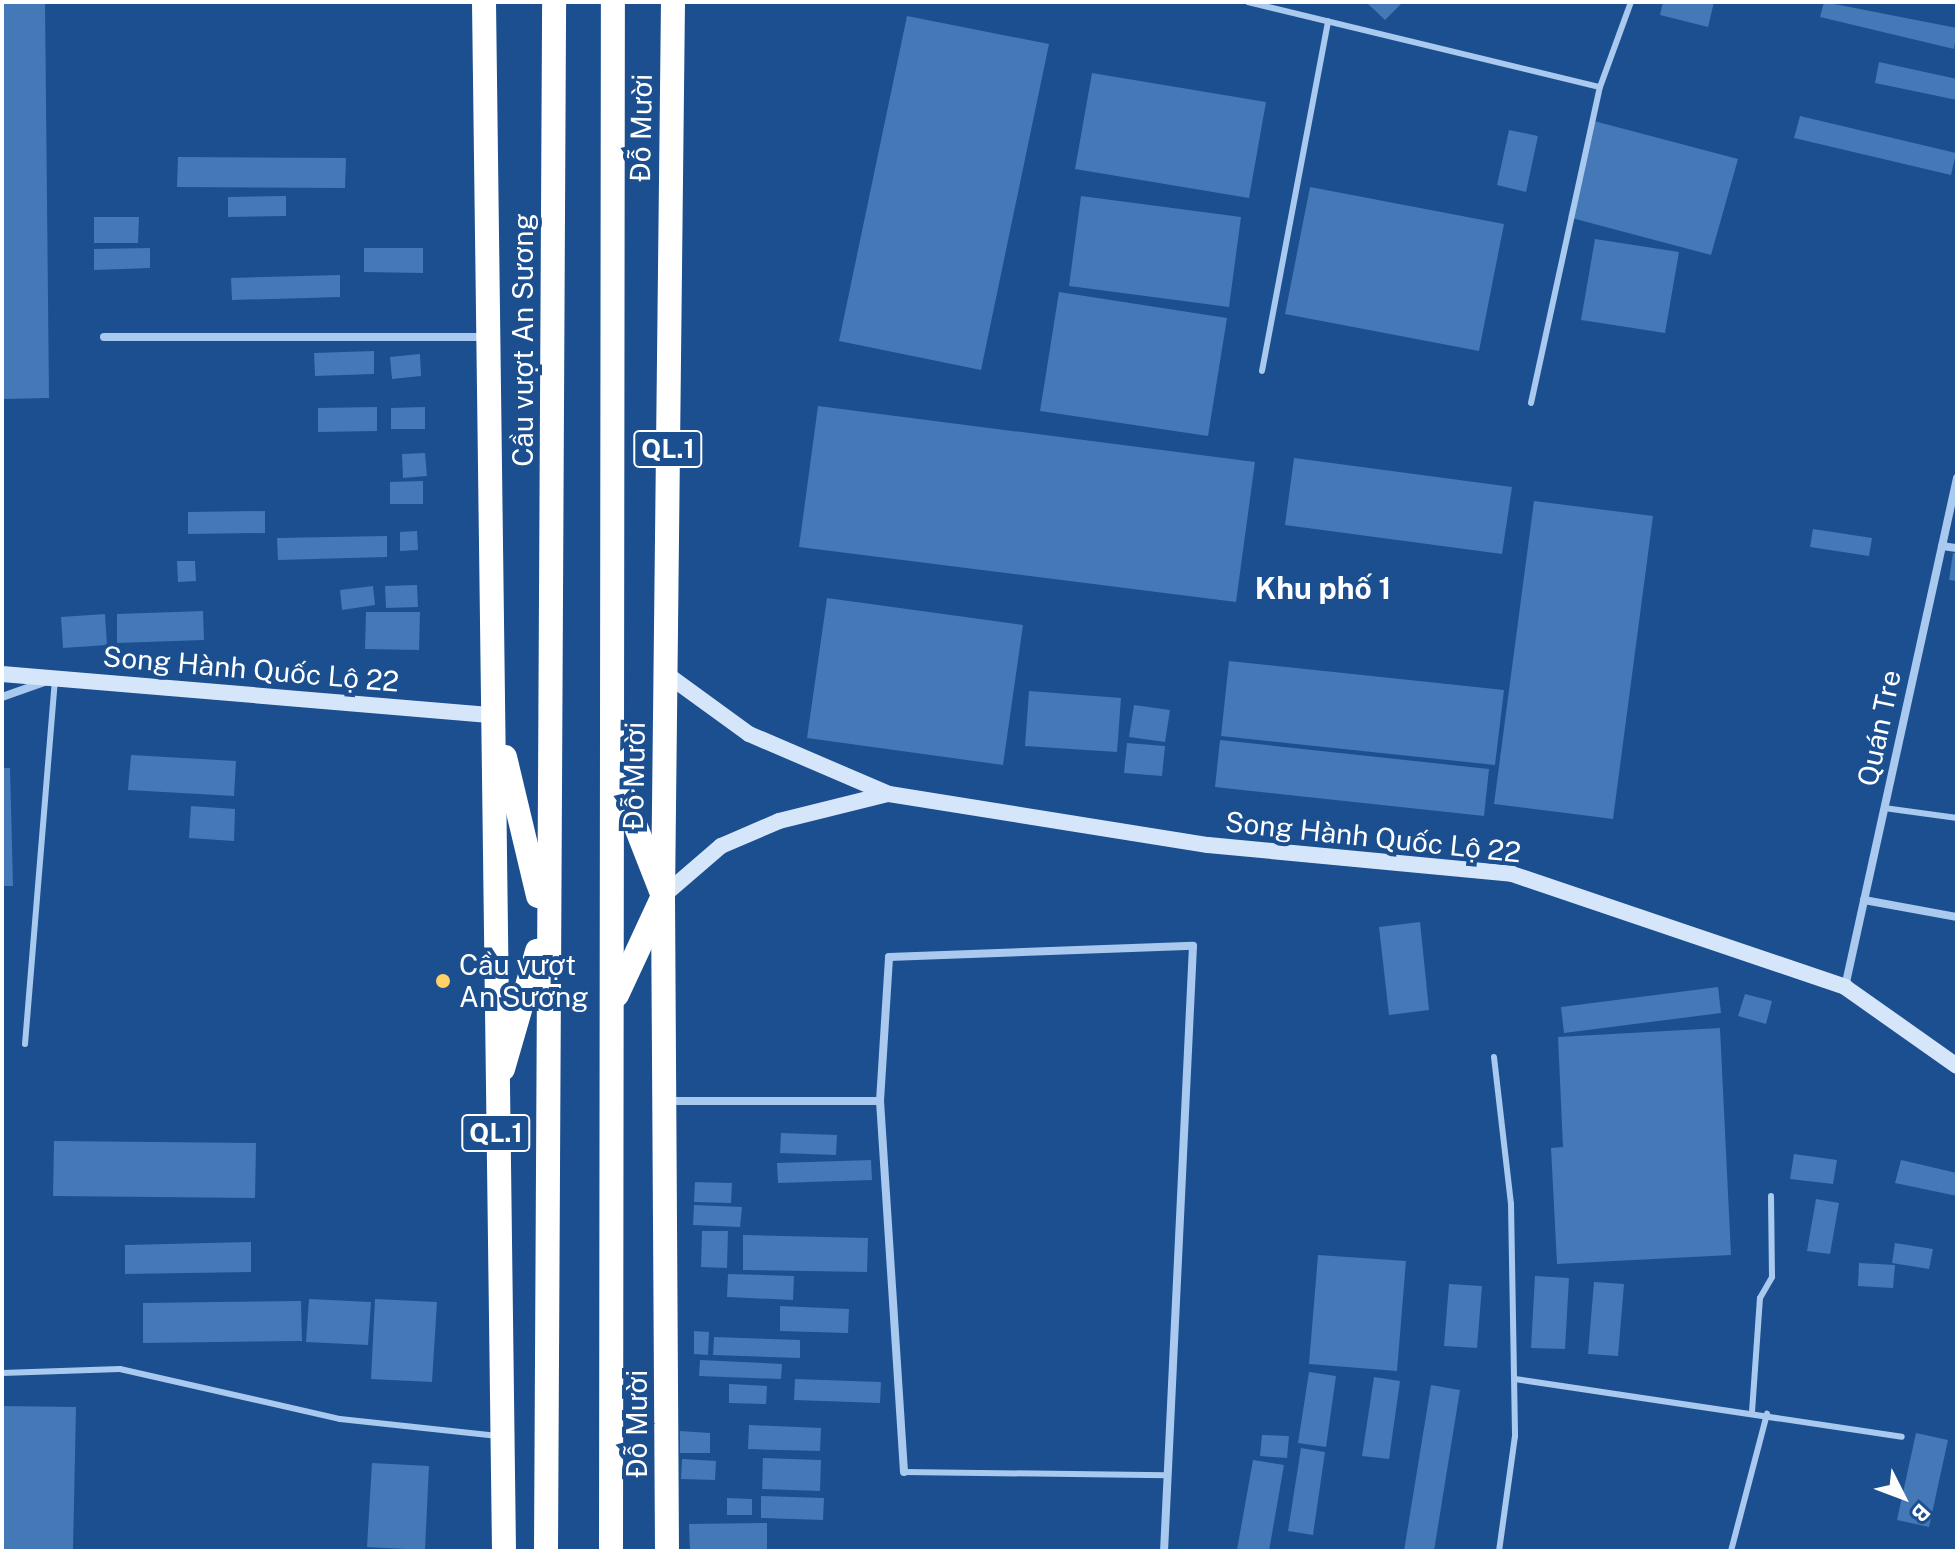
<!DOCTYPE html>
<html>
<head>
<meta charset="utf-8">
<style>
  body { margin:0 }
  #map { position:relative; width:1959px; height:1553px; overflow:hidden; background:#1b4f8f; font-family:"Public Sans",sans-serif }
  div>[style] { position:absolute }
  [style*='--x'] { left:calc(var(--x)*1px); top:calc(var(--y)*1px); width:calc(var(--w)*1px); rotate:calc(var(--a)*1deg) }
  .building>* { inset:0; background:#4478b7 }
  .lane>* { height:6px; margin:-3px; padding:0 3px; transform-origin:3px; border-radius:3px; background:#a9c9ee }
  .street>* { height:8px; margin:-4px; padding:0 4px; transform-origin:4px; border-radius:4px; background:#a9c9ee }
  .secondary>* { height:16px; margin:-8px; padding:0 8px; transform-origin:8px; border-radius:8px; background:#d6e6fa }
  .highway>* { height:24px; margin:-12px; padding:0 12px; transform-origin:12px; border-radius:12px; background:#fff }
  .dots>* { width:22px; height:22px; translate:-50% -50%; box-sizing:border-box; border:4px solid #1b4f8f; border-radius:50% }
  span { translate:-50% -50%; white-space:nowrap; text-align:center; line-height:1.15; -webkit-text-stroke:8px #1b4f8f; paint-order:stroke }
  .shield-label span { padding:2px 6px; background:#1b4f8f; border:2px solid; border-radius:6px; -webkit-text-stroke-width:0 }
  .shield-label { font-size:26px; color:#fff; font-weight:700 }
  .street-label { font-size:28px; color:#fff }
  .poi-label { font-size:28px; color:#fff }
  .left { translate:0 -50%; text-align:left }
  .neighbourhood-label { font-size:30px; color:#fff; font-weight:700 }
  .frame { position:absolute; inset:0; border:4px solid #fff; pointer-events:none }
  .north { position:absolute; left:1863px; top:1457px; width:80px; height:80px; -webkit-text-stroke:6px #1b4f8f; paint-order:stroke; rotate:132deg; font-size:22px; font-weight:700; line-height:32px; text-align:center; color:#fff }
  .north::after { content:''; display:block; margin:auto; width:28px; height:36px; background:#fff; clip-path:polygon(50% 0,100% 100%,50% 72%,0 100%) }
</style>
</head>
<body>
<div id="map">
  <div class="building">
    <i style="clip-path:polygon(2px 2px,45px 2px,49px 398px,2px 399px)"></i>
    <i style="clip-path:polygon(1366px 2px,1403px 2px,1385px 20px)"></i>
    <i style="clip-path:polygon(1663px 2px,1714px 2px,1708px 27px,1660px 15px)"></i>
    <i style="clip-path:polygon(1824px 2px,1957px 28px,1954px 49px,1820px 17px)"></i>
    <i style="clip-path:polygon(907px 16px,1049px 44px,981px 370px,839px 341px)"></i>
    <i style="clip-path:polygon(1879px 62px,1957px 79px,1957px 100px,1875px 83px)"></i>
    <i style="clip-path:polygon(1092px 73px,1266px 102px,1249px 198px,1075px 169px)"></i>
    <i style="clip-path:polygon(1800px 116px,1956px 153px,1951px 175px,1794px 138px)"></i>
    <i style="clip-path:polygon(1594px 121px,1738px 159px,1711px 255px,1568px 217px)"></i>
    <i style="clip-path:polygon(1509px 130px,1538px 136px,1526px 192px,1497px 185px)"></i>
    <i style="clip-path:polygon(178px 157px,346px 158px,345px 188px,177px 187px)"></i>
    <i style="clip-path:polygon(1310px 187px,1504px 224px,1479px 351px,1285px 314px)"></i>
    <i style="clip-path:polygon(286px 196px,286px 216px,228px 217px,228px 197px)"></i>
    <i style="clip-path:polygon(1081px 196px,1241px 217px,1229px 307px,1069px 286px)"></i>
    <i style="clip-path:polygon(94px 217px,139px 217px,138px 243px,94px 243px)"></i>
    <i style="clip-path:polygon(1595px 239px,1679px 252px,1665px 333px,1581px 320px)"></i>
    <i style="clip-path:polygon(150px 248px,150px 268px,94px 270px,94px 249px)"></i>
    <i style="clip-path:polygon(364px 248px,423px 248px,423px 273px,364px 272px)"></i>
    <i style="clip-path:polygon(340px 275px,340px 297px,232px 300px,231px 278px)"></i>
    <i style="clip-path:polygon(1059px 292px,1227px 318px,1208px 436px,1040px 411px)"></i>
    <i style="clip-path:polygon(374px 351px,374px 374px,315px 376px,314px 353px)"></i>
    <i style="clip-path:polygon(420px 354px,421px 376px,392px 379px,390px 357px)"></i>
    <i style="clip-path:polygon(818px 406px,1255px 462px,1236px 602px,799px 547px)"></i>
    <i style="clip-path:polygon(377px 407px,377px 431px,318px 432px,318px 408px)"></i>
    <i style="clip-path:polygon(425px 407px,425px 429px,391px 429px,391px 408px)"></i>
    <i style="clip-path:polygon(425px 453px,427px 476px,403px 478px,402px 454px)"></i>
    <i style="clip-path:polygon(1294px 458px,1512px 487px,1502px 554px,1285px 525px)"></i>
    <i style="clip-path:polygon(423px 481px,423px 504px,390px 504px,390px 482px)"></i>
    <i style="clip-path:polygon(1534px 501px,1653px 516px,1613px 819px,1494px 804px)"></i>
    <i style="clip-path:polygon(265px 511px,265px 533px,188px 534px,188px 512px)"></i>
    <i style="clip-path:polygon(1813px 529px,1872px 538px,1869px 556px,1810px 547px)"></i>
    <i style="clip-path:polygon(417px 531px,418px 550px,400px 551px,400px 532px)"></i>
    <i style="clip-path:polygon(387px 536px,387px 557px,278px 560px,277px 538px)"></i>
    <i style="clip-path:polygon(1953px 553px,1957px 553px,1957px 581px,1949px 580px)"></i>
    <i style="clip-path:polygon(177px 561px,195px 561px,196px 581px,178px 582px)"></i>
    <i style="clip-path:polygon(417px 585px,418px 607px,386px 608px,385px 586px)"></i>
    <i style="clip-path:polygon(373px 586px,375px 605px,342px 610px,340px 590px)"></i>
    <i style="clip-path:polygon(827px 598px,1023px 625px,1003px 765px,807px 738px)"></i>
    <i style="clip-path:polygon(203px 611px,204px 640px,117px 643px,117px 614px)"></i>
    <i style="clip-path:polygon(366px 612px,420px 612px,419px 650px,365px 649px)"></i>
    <i style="clip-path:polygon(105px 614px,107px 645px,63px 648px,61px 617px)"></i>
    <i style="clip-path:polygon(1229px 661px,1504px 690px,1495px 765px,1221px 736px)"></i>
    <i style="clip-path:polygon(1029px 691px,1121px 698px,1117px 752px,1025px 746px)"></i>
    <i style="clip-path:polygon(1134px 705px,1170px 710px,1165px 742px,1129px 737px)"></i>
    <i style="clip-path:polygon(1220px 740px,1489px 769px,1484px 816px,1215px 787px)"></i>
    <i style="clip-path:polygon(1127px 743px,1165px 746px,1162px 776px,1124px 773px)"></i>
    <i style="clip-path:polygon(131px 755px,236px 761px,234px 796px,128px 790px)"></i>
    <i style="clip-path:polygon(2px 768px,10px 768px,13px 886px,2px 886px)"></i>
    <i style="clip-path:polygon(191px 806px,235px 809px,234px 841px,189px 838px)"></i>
    <i style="clip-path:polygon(1420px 922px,1429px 1010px,1389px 1015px,1379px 927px)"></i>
    <i style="clip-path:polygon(1718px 987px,1721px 1013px,1564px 1033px,1561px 1007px)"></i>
    <i style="clip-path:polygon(1745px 994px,1772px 1001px,1766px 1024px,1738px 1016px)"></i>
    <i style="clip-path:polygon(1720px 1028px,1731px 1255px,1557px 1264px,1551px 1148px,1563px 1147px,1558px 1037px)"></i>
    <i style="clip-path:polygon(781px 1133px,837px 1135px,836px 1155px,780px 1153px)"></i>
    <i style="clip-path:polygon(54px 1141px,256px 1143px,255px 1198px,53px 1196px)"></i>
    <i style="clip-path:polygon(1794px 1154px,1837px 1160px,1833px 1184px,1790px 1179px)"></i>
    <i style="clip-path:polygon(871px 1160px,872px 1180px,778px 1183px,777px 1163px)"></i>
    <i style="clip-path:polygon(1901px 1160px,1957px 1173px,1957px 1196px,1895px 1183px)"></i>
    <i style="clip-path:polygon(695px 1182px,732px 1183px,731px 1203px,694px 1202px)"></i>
    <i style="clip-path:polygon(1816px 1199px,1839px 1203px,1830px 1254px,1807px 1251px)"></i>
    <i style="clip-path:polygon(694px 1205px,742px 1207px,740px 1227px,693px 1225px)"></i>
    <i style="clip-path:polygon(702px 1231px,728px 1231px,727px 1268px,701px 1267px)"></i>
    <i style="clip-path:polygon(743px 1235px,868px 1238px,867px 1272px,743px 1270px)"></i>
    <i style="clip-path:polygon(251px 1242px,251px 1272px,125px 1274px,125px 1245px)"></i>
    <i style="clip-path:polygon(1895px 1243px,1933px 1249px,1929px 1269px,1892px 1263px)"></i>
    <i style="clip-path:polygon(1318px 1255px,1406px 1261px,1397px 1371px,1309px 1364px)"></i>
    <i style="clip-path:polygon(1859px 1263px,1895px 1265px,1893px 1288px,1858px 1286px)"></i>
    <i style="clip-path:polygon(728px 1274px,794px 1276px,793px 1300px,727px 1297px)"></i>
    <i style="clip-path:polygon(1535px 1276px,1569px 1278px,1565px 1349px,1531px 1348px)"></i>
    <i style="clip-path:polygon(1594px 1282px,1624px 1284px,1618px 1356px,1588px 1354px)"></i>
    <i style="clip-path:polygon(1449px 1284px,1482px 1286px,1477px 1348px,1444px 1346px)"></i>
    <i style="clip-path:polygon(309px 1299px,371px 1302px,368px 1345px,306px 1342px)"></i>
    <i style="clip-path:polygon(375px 1299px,437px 1302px,432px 1382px,371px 1379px)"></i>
    <i style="clip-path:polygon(301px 1301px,302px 1341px,143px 1343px,143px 1303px)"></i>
    <i style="clip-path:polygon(780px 1306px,849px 1309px,848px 1333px,780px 1331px)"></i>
    <i style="clip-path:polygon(694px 1331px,709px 1332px,708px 1355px,694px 1354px)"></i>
    <i style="clip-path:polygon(714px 1337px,800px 1340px,800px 1358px,713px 1355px)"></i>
    <i style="clip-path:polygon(700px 1360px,782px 1364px,781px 1379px,699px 1376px)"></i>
    <i style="clip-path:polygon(1309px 1372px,1336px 1376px,1326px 1447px,1298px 1443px)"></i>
    <i style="clip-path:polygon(1374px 1377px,1400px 1381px,1389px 1459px,1362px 1456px)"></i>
    <i style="clip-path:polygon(795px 1379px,881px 1382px,880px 1403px,794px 1400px)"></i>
    <i style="clip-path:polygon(729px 1384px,767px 1386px,766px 1404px,729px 1403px)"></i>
    <i style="clip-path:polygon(1431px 1385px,1460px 1390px,1434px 1551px,1404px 1551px)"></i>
    <i style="clip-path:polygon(2px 1406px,76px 1407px,73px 1551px,2px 1551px)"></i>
    <i style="clip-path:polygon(749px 1425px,821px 1428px,820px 1451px,748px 1449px)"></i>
    <i style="clip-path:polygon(680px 1431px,710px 1433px,710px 1453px,680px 1453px)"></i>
    <i style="clip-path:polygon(1916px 1433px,1948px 1440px,1929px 1527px,1897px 1520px)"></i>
    <i style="clip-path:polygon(1262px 1435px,1289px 1436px,1287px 1458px,1260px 1456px)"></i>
    <i style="clip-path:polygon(1301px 1448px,1325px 1452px,1313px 1535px,1288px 1531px)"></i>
    <i style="clip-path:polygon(763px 1458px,821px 1460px,820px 1491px,762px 1489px)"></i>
    <i style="clip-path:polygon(682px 1459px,716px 1461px,715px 1480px,681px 1479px)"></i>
    <i style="clip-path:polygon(1253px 1460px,1284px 1465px,1269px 1551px,1237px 1550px)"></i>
    <i style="clip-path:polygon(372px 1463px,429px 1466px,425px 1550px,367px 1547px)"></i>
    <i style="clip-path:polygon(761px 1496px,824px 1498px,823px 1520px,761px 1518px)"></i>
    <i style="clip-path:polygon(727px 1498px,752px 1499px,752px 1515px,727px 1515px)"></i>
    <i style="clip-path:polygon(767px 1523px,767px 1551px,690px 1551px,689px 1524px)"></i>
  </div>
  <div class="lane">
    <i style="--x:1248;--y:2;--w:362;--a:13.6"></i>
    <i style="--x:1262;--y:371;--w:356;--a:-79.3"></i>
    <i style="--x:1531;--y:403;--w:323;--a:-77.7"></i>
    <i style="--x:1600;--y:87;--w:90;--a:-70"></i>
    <i style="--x:1884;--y:808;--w:74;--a:7.8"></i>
    <i style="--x:25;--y:1044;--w:363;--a:-85.3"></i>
    <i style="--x:1494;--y:1057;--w:148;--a:83.4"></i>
    <i style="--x:1511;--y:1204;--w:232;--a:89"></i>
    <i style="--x:1515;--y:1436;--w:116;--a:97.9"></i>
    <i style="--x:2;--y:1373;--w:118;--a:-1.9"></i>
    <i style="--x:120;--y:1369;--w:226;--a:12.8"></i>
    <i style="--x:340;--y:1419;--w:159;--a:6.1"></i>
    <i style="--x:1515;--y:1379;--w:391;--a:8.5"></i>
    <i style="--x:1752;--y:1412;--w:114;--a:-86"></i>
    <i style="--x:1760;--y:1298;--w:24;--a:-60"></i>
    <i style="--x:1772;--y:1277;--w:81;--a:-90.7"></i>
    <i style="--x:904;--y:1472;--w:263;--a:0.7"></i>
    <i style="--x:1731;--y:1551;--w:142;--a:-75.3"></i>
  </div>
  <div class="street">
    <i style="--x:104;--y:337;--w:380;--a:0"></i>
    <i style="--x:1942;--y:546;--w:15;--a:8"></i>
    <i style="--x:2;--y:697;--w:48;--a:-19.6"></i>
    <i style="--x:1864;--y:900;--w:95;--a:10.4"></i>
    <i style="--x:1845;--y:987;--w:521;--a:-77.59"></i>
    <i style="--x:669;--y:1101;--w:211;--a:0"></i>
    <i style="--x:904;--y:1472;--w:372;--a:-93.7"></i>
    <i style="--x:880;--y:1101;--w:144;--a:-86.4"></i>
    <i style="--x:889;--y:957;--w:304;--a:-2.1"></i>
    <i style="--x:1193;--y:946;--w:606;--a:92.74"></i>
  </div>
  <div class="secondary">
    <i style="--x:665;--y:673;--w:104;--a:36"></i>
    <i style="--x:749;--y:734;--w:152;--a:23.2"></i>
    <i style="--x:889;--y:794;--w:323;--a:9.1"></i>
    <i style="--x:1208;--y:845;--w:305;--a:5.4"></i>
    <i style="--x:1512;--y:874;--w:352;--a:18.7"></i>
    <i style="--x:1845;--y:987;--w:137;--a:35.2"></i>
    <i style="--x:2;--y:674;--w:495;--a:4.8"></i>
    <i style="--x:663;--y:896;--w:77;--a:-40.8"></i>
    <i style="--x:721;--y:846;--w:63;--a:-23.3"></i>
    <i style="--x:779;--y:821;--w:112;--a:-13.9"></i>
  </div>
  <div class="highway">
    <i style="--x:484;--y:2;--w:1549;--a:89.26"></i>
    <i style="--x:505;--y:757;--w:143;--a:76.6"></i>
    <i style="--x:617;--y:995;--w:109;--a:-65.1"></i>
    <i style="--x:663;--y:896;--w:118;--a:-111.4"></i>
    <i style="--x:503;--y:1069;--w:123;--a:-73.9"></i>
    <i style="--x:546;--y:1551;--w:1549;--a:-89.7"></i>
    <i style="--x:611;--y:1551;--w:1549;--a:-89.93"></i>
    <i style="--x:667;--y:1551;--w:655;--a:-90.35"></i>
    <i style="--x:663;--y:896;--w:894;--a:-89.36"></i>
  </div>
  <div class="dots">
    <i style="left:443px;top:981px;background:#ffd166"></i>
  </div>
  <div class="shield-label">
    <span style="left:668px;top:449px">QL.1</span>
    <span style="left:496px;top:1133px">QL.1</span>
  </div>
  <div class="street-label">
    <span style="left:641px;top:128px;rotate:-89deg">Đỗ Mười</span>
    <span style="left:523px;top:340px;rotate:-90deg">Cầu vượt An Sương</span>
    <span style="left:251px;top:669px;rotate:5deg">Song Hành Quốc Lộ 22</span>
    <span style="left:1879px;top:728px;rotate:-78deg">Quán Tre</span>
    <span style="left:634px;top:776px;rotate:-89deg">Đỗ Mười</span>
    <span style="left:1373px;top:837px;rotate:6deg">Song Hành Quốc Lộ 22</span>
    <span style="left:637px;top:1424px;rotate:-90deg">Đỗ Mười</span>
  </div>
  <div class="poi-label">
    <span class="left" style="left:459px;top:981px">Cầu vượt<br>An Sương</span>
  </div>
  <div class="neighbourhood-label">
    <span style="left:1323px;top:588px">Khu phố 1</span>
  </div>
  <div class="frame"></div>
  <div class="north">B</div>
</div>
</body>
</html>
